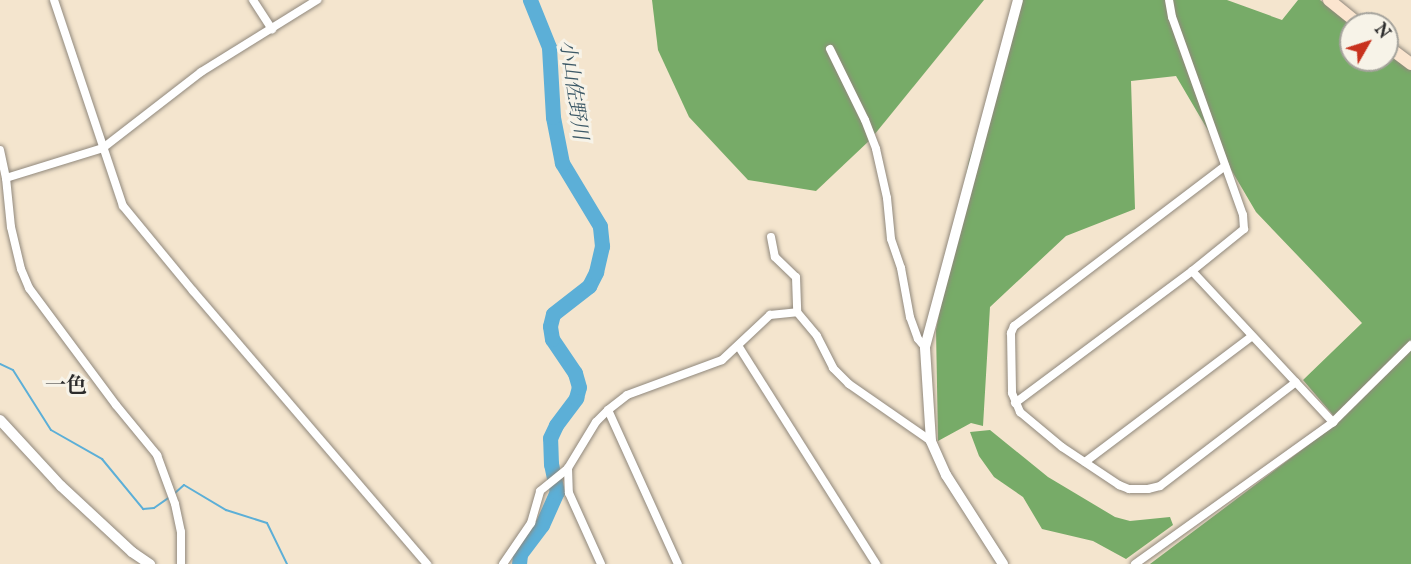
<!DOCTYPE html>
<html>
<head>
<meta charset="utf-8">
<style>
  body { margin:0 }
  #map { position:relative; width:1411px; height:564px; overflow:hidden; background:#f4e5ce; font-family:"IM FELL English","Noto Serif JP",serif }
  div>[style] { position:absolute }
  [style*='--x'] { left:calc(var(--x)*1px); top:calc(var(--y)*1px); width:calc(var(--w)*1px); rotate:calc(var(--a)*1deg) }
  .forest>* { inset:0; background:#77ab68 }
  .stream>* { height:2px; margin:-1px; padding:0 1px; transform-origin:1px; border-radius:1px; background:#5cafd7 }
  .river>* { height:15px; margin:-7.5px; padding:0 7.5px; transform-origin:7.5px; border-radius:7.5px; background:#5cafd7 }
  .roads { filter:drop-shadow(0 0 2px #90887c) drop-shadow(0 0 2px #90887c) }
  .minor>* { height:8px; margin:-4px; padding:0 4px; transform-origin:4px; border-radius:4px; background:#fff }
  .tertiary>* { height:10px; margin:-5px; padding:0 5px; transform-origin:5px; border-radius:5px; background:#fff }
  .secondary>* { height:12px; margin:-6px; padding:0 6px; transform-origin:6px; border-radius:6px; background:#fbe5cf }
  span { translate:-50% -50%; white-space:nowrap; text-align:center; line-height:1.15; -webkit-text-stroke:6px #f7f3e8; paint-order:stroke }
  .water-label { font-size:20px; color:#3c5967; font-style:italic }
  .quarter-label { font-size:21px; color:#2b2b2b; font-weight:700 }
  .north { position:absolute; left:1339px; top:12px; width:60px; height:60px; box-sizing:border-box; background:#f7f3e8; border:2px solid #a5a39c; border-radius:50%; rotate:51deg; font-size:16px; font-weight:700; line-height:24px; text-align:center; color:#2b2b2b }
  .north::after { content:''; display:block; margin:auto; width:21px; height:27px; background:#c8321e; clip-path:polygon(50% 0,100% 100%,50% 72%,0 100%) }
</style>
</head>
<body>
<div id="map">
  <div class="forest">
    <i style="clip-path:polygon(652px 0,984px 0,870px 140px,816px 191px,748px 180px,689px 117px,658px 50px)"></i>
    <i style="clip-path:polygon(1022px 0,1227px 0,1282px 20px,1298px 0,1320px 0,1353px 24px,1351px 60px,1387px 60px,1387px 49px,1411px 68px,1411px 564px,1150px 564px,1339px 422px,1303px 380px,1362px 323px,1256px 212px,1176px 76px,1131px 81px,1135px 209px,1066px 236px,990px 307px,983px 426px,971px 423px,938px 441px,936px 330px,969px 160px)"></i>
    <i style="clip-path:polygon(990px 430px,1048px 477px,1115px 517px,1130px 521px,1170px 517px,1173px 525px,1126px 559px,1093px 541px,1042px 529px,1023px 497px,994px 477px,979px 456px,970px 432px)"></i>
  </div>
  <div class="stream">
    <i style="--x:0;--y:364;--w:14;--a:25"></i>
    <i style="--x:13;--y:370;--w:71;--a:57.7"></i>
    <i style="--x:51;--y:430;--w:59;--a:29.6"></i>
    <i style="--x:102;--y:459;--w:65;--a:50.6"></i>
    <i style="--x:143;--y:509;--w:11;--a:-5"></i>
    <i style="--x:154;--y:508;--w:19;--a:-35"></i>
    <i style="--x:175;--y:493;--w:12;--a:-42"></i>
    <i style="--x:184;--y:485;--w:49;--a:30.8"></i>
    <i style="--x:226;--y:510;--w:43;--a:17.6"></i>
    <i style="--x:267;--y:523;--w:46;--a:64"></i>
  </div>
  <div class="river">
    <i style="--x:519;--y:564;--w:10;--a:-84"></i>
    <i style="--x:520;--y:554;--w:36;--a:-53"></i>
    <i style="--x:542;--y:525;--w:36;--a:-66"></i>
    <i style="--x:557;--y:492;--w:29;--a:-102"></i>
    <i style="--x:551;--y:464;--w:26;--a:-92"></i>
    <i style="--x:550;--y:438;--w:14;--a:-65"></i>
    <i style="--x:556;--y:425;--w:34;--a:-53"></i>
    <i style="--x:576;--y:398;--w:11;--a:-75"></i>
    <i style="--x:579;--y:387;--w:15;--a:-106"></i>
    <i style="--x:575;--y:373;--w:41;--a:-124.1"></i>
    <i style="--x:552;--y:339;--w:13;--a:-99"></i>
    <i style="--x:550;--y:326;--w:12;--a:-76"></i>
    <i style="--x:553;--y:314;--w:46;--a:-37.9"></i>
    <i style="--x:589;--y:286;--w:16;--a:-63"></i>
    <i style="--x:596;--y:272;--w:27;--a:-77"></i>
    <i style="--x:602;--y:246;--w:20;--a:-96"></i>
    <i style="--x:600;--y:226;--w:74;--a:-121.1"></i>
    <i style="--x:562;--y:163;--w:47;--a:-101.1"></i>
    <i style="--x:553;--y:117;--w:70;--a:-93.3"></i>
    <i style="--x:549;--y:47;--w:51;--a:-112"></i>
  </div>
  <div class="roads">
    <div class="minor">
      <i style="--x:54;--y:0;--w:217;--a:71.5"></i>
      <i style="--x:123;--y:206;--w:110;--a:50.5"></i>
      <i style="--x:193;--y:291;--w:360;--a:49.4"></i>
      <i style="--x:253;--y:0;--w:35;--a:57"></i>
      <i style="--x:830;--y:49;--w:79;--a:63.8"></i>
      <i style="--x:865;--y:120;--w:31;--a:69"></i>
      <i style="--x:876;--y:149;--w:50;--a:77.3"></i>
      <i style="--x:887;--y:198;--w:41;--a:84.4"></i>
      <i style="--x:891;--y:239;--w:31;--a:71"></i>
      <i style="--x:901;--y:268;--w:50;--a:79.6"></i>
      <i style="--x:910;--y:317;--w:23;--a:70"></i>
      <i style="--x:918;--y:339;--w:11;--a:49"></i>
      <i style="--x:0;--y:150;--w:29;--a:78"></i>
      <i style="--x:6;--y:178;--w:49;--a:84.2"></i>
      <i style="--x:11;--y:227;--w:43;--a:76.6"></i>
      <i style="--x:21;--y:269;--w:21;--a:67"></i>
      <i style="--x:29;--y:288;--w:146;--a:53.4"></i>
      <i style="--x:116;--y:405;--w:65;--a:50.6"></i>
      <i style="--x:157;--y:455;--w:52;--a:69.8"></i>
      <i style="--x:175;--y:504;--w:29;--a:78"></i>
      <i style="--x:181;--y:532;--w:32;--a:90"></i>
      <i style="--x:1225;--y:166;--w:265;--a:142.8"></i>
      <i style="--x:1014;--y:326;--w:8;--a:113"></i>
      <i style="--x:1011;--y:333;--w:60;--a:89"></i>
      <i style="--x:1012;--y:393;--w:21;--a:67"></i>
      <i style="--x:1020;--y:412;--w:55;--a:39.8"></i>
      <i style="--x:1062;--y:447;--w:69;--a:33.7"></i>
      <i style="--x:1119;--y:485;--w:11;--a:22"></i>
      <i style="--x:1129;--y:489;--w:19;--a:0"></i>
      <i style="--x:1148;--y:489;--w:12;--a:-14"></i>
      <i style="--x:1160;--y:486;--w:171;--a:-37.4"></i>
      <i style="--x:6;--y:178;--w:102;--a:-17.2"></i>
      <i style="--x:103;--y:148;--w:124;--a:-37.8"></i>
      <i style="--x:201;--y:72;--w:137;--a:-31.8"></i>
      <i style="--x:771;--y:237;--w:20;--a:79"></i>
      <i style="--x:775;--y:257;--w:29;--a:44"></i>
      <i style="--x:796;--y:277;--w:35;--a:88"></i>
      <i style="--x:1192;--y:271;--w:207;--a:47"></i>
      <i style="--x:739;--y:347;--w:257;--a:57.7"></i>
      <i style="--x:1015;--y:403;--w:221;--a:-36.7"></i>
      <i style="--x:1192;--y:271;--w:67;--a:-38.9"></i>
      <i style="--x:1244;--y:229;--w:14;--a:-94"></i>
      <i style="--x:1243;--y:215;--w:210;--a:-109.7"></i>
      <i style="--x:1172;--y:17;--w:17;--a:-100"></i>
      <i style="--x:608;--y:410;--w:169;--a:65.6"></i>
      <i style="--x:1085;--y:462;--w:209;--a:-37"></i>
      <i style="--x:568;--y:468;--w:25;--a:88"></i>
      <i style="--x:569;--y:493;--w:78;--a:65.7"></i>
      <i style="--x:503;--y:564;--w:50;--a:-55.7"></i>
      <i style="--x:531;--y:523;--w:33;--a:-74"></i>
      <i style="--x:540;--y:491;--w:36;--a:-39"></i>
      <i style="--x:568;--y:468;--w:54;--a:-58.7"></i>
      <i style="--x:596;--y:422;--w:17;--a:-45"></i>
      <i style="--x:608;--y:410;--w:24;--a:-38"></i>
      <i style="--x:627;--y:395;--w:101;--a:-20.2"></i>
      <i style="--x:722;--y:360;--w:66;--a:-43.2"></i>
      <i style="--x:770;--y:315;--w:27;--a:-6"></i>
      <i style="--x:797;--y:312;--w:31;--a:50"></i>
      <i style="--x:817;--y:336;--w:36;--a:63"></i>
      <i style="--x:833;--y:368;--w:23;--a:45"></i>
      <i style="--x:849;--y:384;--w:100;--a:34.8"></i>
      <i style="--x:1135;--y:564;--w:244;--a:-35.6"></i>
      <i style="--x:1333;--y:422;--w:110;--a:-44.6"></i>
    </div>
    <div class="tertiary">
      <i style="--x:0;--y:420;--w:90;--a:47.3"></i>
      <i style="--x:61;--y:486;--w:97;--a:42.9"></i>
      <i style="--x:132;--y:552;--w:22;--a:34"></i>
      <i style="--x:1003;--y:564;--w:106;--a:-122.6"></i>
      <i style="--x:946;--y:475;--w:37;--a:-114"></i>
      <i style="--x:931;--y:441;--w:94;--a:-93.7"></i>
      <i style="--x:925;--y:347;--w:359;--a:-75"></i>
    </div>
    <div class="secondary">
      <i style="--x:1329;--y:0;--w:38;--a:39"></i>
      <i style="--x:1387;--y:46;--w:30;--a:37"></i>
    </div>
  </div>
  <div class="water-label">
    <span style="left:573px;top:90px;rotate:82deg">小山佐野川</span>
  </div>
  <div class="quarter-label">
    <span style="left:66px;top:387px">一色</span>
  </div>
  <div class="north">N</div>
</div>
</body>
</html>
